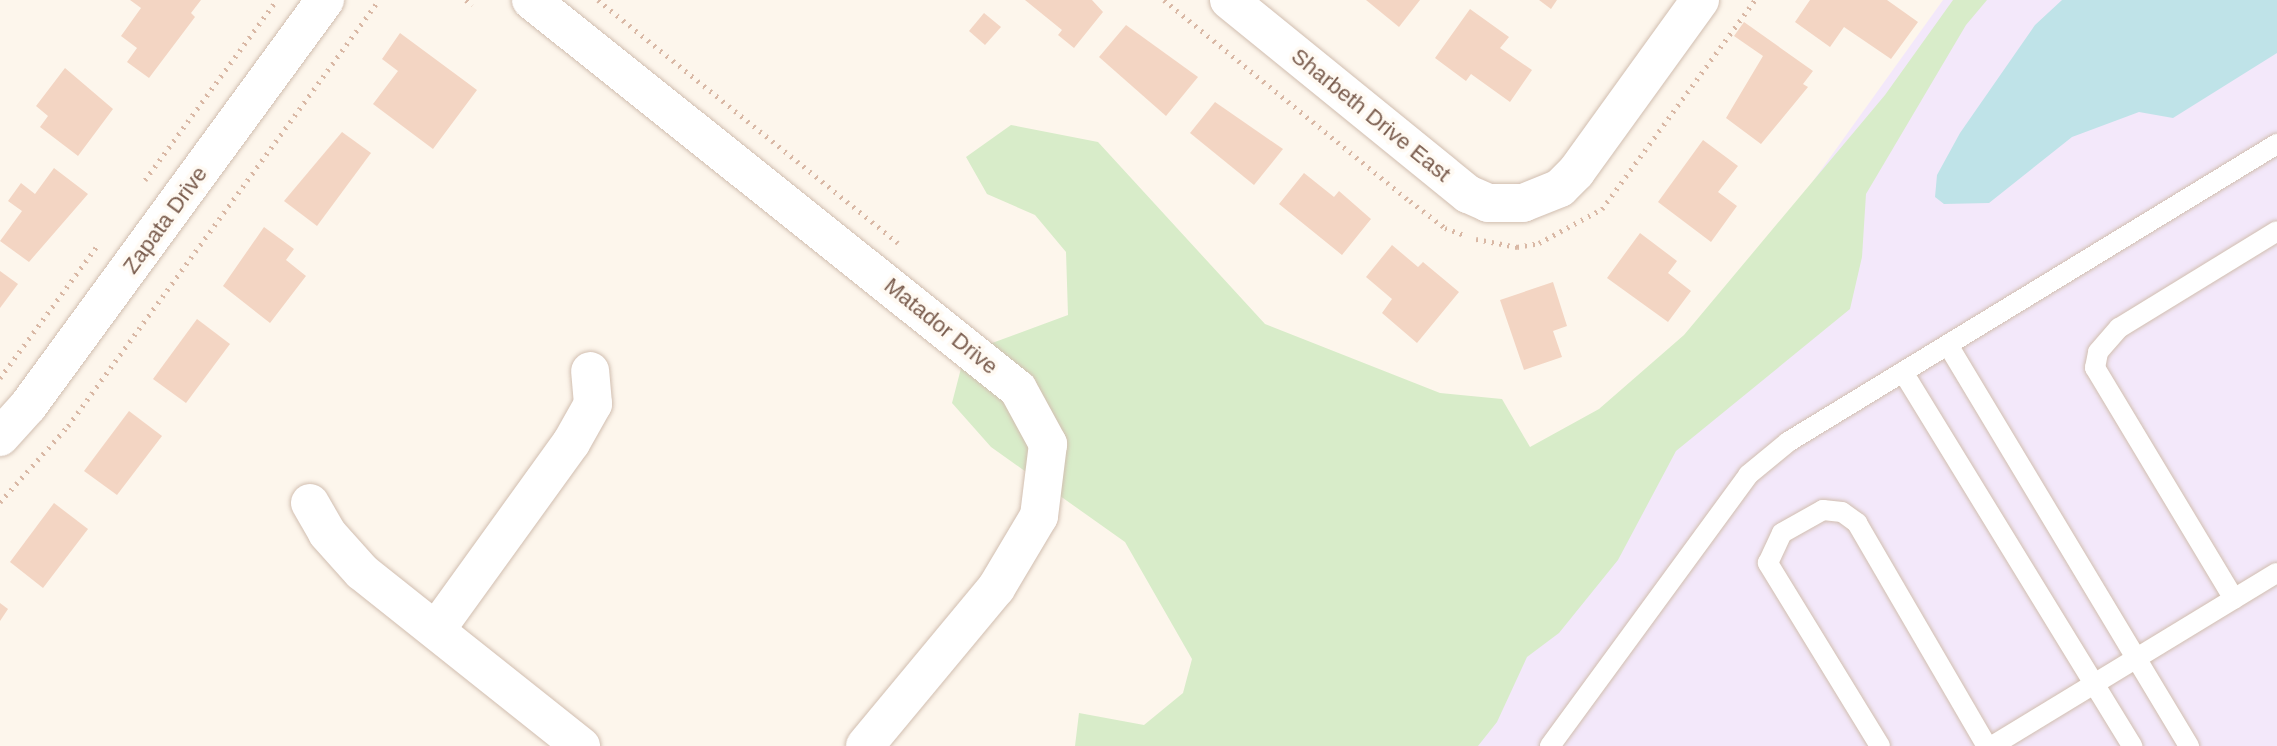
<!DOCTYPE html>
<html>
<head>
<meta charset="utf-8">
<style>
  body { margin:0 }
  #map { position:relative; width:2277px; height:746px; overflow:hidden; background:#fdf6ec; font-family:Arial,sans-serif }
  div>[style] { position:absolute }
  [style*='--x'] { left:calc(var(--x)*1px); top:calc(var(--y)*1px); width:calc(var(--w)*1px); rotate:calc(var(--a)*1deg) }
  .education>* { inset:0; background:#f3e8fa }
  .green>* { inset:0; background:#d8ecc9 }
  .water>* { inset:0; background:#bfe3e8 }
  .building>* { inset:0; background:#f3d5c3 }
  .path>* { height:5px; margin-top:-2.5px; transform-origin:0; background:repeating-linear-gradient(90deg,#d9b8a5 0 2px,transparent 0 8px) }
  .roads { filter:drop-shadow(0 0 2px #d1beb0) drop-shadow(0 0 2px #d1beb0) }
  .lane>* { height:20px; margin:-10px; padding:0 10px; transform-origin:10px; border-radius:10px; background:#fff }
  .street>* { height:38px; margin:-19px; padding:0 19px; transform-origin:19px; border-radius:19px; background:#fff }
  span { translate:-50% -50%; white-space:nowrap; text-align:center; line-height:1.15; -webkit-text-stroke:7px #fffaf3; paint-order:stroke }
  .street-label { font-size:22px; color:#7a5c4d }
</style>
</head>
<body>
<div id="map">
  <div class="education">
    <i style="clip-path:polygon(1943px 0,2277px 0,2277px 746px,1408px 746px)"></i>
  </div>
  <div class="green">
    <i style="clip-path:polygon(1953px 0,1987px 0,1966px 25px,1866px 194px,1862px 257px,1850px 309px,1676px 451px,1618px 560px,1559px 633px,1527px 657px,1497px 722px,1478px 746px,1075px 746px,1079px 713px,1144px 725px,1183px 693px,1192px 659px,1125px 542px,991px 447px,952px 403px,965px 353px,1068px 315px,1066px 252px,1035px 215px,987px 194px,966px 157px,1011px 125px,1098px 142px,1265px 324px,1440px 393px,1502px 399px,1530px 447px,1599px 409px,1684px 335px,1885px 95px)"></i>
  </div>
  <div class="water">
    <i style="clip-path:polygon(2062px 0,2277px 0,2277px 53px,2173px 118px,2139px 112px,2072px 137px,1989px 203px,1944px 204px,1935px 197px,1937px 175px,1960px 133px,2035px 25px)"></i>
  </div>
  <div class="building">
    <i style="clip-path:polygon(130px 0,201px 0,191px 13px,195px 17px,149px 78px,127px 62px,137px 48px,121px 36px,141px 8px)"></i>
    <i style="clip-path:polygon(1025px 0,1092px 0,1103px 12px,1074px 48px,1058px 35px,1062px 30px)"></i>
    <i style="clip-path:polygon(1366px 0,1420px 0,1399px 27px)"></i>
    <i style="clip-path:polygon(1539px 0,1557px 0,1551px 9px)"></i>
    <i style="clip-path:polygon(1810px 0,1887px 0,1918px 22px,1891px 59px,1844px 27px,1830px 47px,1795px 22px)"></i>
    <i style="clip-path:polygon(1470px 9px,1509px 37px,1500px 48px,1532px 70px,1510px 102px,1471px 74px,1466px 81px,1435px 58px)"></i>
    <i style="clip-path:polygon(984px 13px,1001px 27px,985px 45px,969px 31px)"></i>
    <i style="clip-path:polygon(1744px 22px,1813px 71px,1803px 84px,1808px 87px,1761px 144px,1726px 118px,1763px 56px,1734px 36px)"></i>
    <i style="clip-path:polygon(1126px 25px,1198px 77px,1166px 116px,1099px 57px)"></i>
    <i style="clip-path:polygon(400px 33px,477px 90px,433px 149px,373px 104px,398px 71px,382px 59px)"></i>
    <i style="clip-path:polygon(65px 68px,113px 109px,78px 156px,40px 127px,48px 116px,36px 106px)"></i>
    <i style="clip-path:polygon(1215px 102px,1283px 149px,1254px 185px,1190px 133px)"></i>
    <i style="clip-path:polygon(342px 132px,371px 153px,317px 226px,284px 201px)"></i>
    <i style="clip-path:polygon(1703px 140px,1738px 166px,1718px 192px,1737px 206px,1711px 242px,1658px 202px)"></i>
    <i style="clip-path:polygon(54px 168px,88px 194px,29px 262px,0 241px,22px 211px,8px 201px,21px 183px,35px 194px)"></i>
    <i style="clip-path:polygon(1304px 173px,1334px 197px,1339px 191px,1371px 219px,1342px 255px,1279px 204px)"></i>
    <i style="clip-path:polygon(264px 227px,294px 249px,286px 260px,306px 276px,270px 323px,223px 286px)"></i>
    <i style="clip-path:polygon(1640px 233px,1677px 261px,1668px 273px,1691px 291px,1668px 322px,1607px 278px)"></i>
    <i style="clip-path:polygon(1392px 245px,1418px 267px,1423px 262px,1459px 292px,1417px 343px,1382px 313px,1392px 299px,1366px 277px)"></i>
    <i style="clip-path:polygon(0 271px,18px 284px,0 308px)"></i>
    <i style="clip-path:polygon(1553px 282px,1567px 326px,1553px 331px,1562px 357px,1524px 370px,1500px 300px)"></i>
    <i style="clip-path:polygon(197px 319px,230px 344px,186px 403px,153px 379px)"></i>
    <i style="clip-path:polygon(129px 411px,162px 436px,117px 495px,84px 471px)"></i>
    <i style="clip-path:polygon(54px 503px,88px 529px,43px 588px,10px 562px)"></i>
    <i style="clip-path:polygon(0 603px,8px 609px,0 621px)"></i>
  </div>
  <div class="path">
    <i style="--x:466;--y:0;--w:8;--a:40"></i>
    <i style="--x:598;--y:0;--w:386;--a:39"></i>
    <i style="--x:1164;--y:0;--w:318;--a:39.3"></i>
    <i style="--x:1410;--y:201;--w:44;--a:37.6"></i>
    <i style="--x:1445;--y:228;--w:23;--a:20"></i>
    <i style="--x:145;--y:180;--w:222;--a:-53.8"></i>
    <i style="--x:1476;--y:239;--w:42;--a:11"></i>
    <i style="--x:1517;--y:247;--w:22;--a:-10"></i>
    <i style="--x:1539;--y:243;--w:72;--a:-28.4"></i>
    <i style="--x:1602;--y:209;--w:259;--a:-53.8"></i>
    <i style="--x:0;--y:378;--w:167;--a:-53.7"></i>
    <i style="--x:0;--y:502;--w:102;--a:-48.2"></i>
    <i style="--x:68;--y:426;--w:527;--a:-53.87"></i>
  </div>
  <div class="roads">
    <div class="lane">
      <i style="--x:1948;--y:345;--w:468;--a:59"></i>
      <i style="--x:1903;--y:372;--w:439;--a:58.5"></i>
      <i style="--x:2234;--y:599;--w:270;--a:-121"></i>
      <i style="--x:2095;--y:368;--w:16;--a:-79"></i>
      <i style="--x:2098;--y:352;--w:32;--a:-49"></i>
      <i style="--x:2119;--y:328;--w:185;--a:-31.5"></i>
      <i style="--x:1550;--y:746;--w:336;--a:-53.8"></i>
      <i style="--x:1748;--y:475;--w:52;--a:-39.5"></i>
      <i style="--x:1788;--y:442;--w:573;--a:-31.36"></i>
      <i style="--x:1880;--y:746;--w:215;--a:-121.5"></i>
      <i style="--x:1768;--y:563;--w:33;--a:-65"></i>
      <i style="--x:1782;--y:533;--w:47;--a:-29.3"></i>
      <i style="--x:1823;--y:510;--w:19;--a:6"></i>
      <i style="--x:1842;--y:512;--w:19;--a:36"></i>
      <i style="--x:1857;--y:523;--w:258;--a:59.8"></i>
      <i style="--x:1992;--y:746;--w:333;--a:-31.3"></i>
    </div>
    <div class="street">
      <i style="--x:531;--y:0;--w:623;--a:38.62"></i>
      <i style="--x:1018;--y:389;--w:63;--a:61.4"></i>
      <i style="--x:1048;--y:444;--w:73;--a:97.1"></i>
      <i style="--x:1039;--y:516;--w:84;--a:120.8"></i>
      <i style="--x:996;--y:588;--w:205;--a:129.7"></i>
      <i style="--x:1229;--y:0;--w:308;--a:39.1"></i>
      <i style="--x:1468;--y:194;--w:22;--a:24"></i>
      <i style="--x:1488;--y:203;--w:35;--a:0"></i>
      <i style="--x:1523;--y:203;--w:40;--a:-22"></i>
      <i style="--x:1560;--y:188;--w:23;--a:-45"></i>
      <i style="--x:1576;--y:172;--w:212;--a:-54.2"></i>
      <i style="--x:0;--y:437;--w:42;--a:-47.9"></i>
      <i style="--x:28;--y:406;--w:503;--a:-53.81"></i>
      <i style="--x:310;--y:503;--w:34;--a:60"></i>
      <i style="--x:327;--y:533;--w:52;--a:48.1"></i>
      <i style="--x:362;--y:572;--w:280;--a:38.5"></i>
      <i style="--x:436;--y:630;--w:231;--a:-54.2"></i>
      <i style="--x:571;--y:443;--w:45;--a:-60.6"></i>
      <i style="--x:593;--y:404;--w:33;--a:-95"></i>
    </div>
  </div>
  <div class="street-label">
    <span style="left:1371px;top:115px;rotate:39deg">Sharbeth Drive East</span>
    <span style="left:165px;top:220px;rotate:-54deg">Zapata Drive</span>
    <span style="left:941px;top:326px;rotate:39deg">Matador Drive</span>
  </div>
</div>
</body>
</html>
